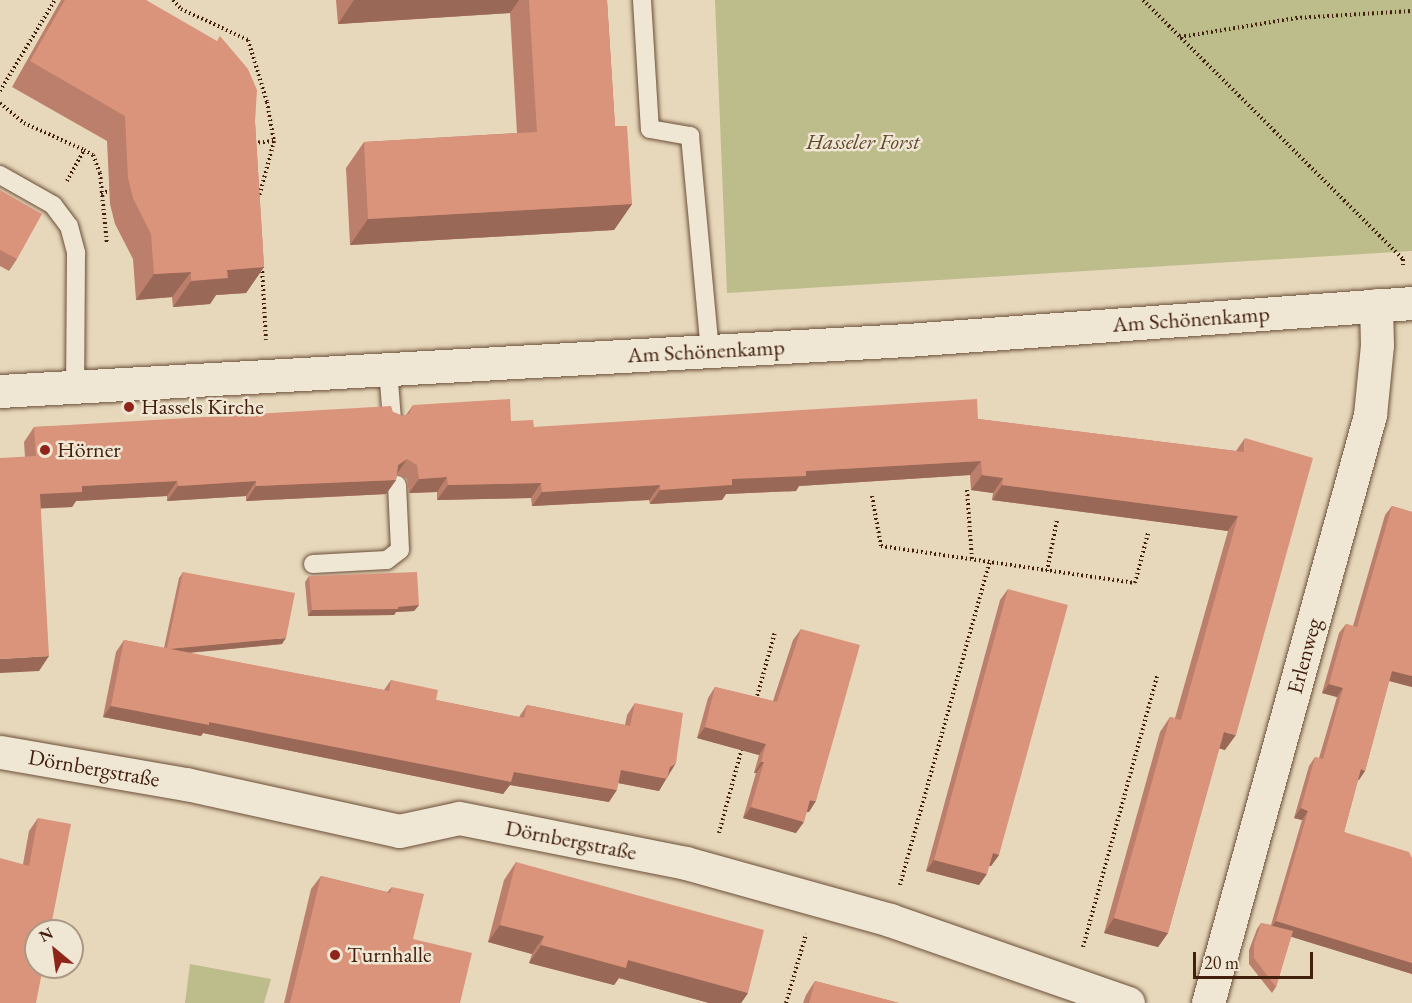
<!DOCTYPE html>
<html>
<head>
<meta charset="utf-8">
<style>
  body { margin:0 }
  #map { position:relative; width:1412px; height:1003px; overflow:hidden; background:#e7d8bb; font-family:"EB Garamond",serif }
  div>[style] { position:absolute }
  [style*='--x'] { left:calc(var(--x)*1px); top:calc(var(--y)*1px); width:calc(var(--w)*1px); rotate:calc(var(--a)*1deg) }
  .green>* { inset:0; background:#bdbc8b }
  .path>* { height:4px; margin-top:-2px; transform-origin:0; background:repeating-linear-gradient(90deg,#42200d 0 1.5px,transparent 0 4.5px) }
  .roads { filter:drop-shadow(0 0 2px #6b4e38) drop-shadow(0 0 2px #6b4e38) }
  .lane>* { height:18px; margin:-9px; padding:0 9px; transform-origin:9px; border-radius:9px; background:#efe6d3 }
  .street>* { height:33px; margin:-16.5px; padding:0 16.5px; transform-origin:16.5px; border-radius:16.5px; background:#efe6d3 }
  .secondary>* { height:33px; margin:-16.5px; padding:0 16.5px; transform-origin:16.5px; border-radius:16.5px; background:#efe6d3 }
  .wall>* { inset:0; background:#bc7f6b }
  .shaded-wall>* { inset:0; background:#996857 }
  .building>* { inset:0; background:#db947c }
  .dots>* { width:16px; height:16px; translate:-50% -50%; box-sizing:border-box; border:3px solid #efe6d3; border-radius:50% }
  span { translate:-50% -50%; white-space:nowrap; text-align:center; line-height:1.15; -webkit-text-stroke:5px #efe6d3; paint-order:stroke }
  .park-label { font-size:22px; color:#61472c; font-style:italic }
  .street-label { font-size:22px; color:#42200d }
  .poi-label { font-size:22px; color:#42200d }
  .left { translate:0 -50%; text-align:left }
  .north { position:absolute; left:24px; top:919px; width:60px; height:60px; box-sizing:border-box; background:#efe6d3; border:2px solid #aa9784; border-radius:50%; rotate:331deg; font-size:16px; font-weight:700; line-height:24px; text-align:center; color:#42200d }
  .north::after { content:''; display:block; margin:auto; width:21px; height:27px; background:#8f2418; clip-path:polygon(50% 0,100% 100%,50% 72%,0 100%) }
  .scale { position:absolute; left:1193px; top:952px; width:120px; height:27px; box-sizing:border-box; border:3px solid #42200d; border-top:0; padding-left:8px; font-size:18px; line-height:21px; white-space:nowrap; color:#42200d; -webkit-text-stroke:4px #efe6d3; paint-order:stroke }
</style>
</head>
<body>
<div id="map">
  <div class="green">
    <i style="clip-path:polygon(715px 0,1412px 0,1412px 251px,727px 293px)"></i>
    <i style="clip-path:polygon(190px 964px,271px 979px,264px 1003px,185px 1003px)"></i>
  </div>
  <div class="path">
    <i style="--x:173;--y:0;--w:12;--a:48"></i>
    <i style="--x:181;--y:9;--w:74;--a:24.8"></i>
    <i style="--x:248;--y:40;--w:65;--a:73"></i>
    <i style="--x:267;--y:102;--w:40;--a:80"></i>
    <i style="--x:274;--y:141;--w:58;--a:105"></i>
    <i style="--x:1143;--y:0;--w:367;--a:44.9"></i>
    <i style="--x:1403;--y:259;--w:7;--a:90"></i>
    <i style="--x:1180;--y:37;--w:118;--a:-9.3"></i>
    <i style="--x:1296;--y:18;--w:116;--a:-3.5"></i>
    <i style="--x:0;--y:91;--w:106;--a:-58.9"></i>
    <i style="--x:0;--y:103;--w:31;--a:40"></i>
    <i style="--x:24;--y:123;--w:66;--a:24.2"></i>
    <i style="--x:254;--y:143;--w:20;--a:-6"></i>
    <i style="--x:67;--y:181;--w:35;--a:-61"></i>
    <i style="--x:84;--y:150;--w:10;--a:29"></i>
    <i style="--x:93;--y:155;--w:19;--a:69"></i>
    <i style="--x:100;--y:173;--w:71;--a:84.4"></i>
    <i style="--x:101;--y:193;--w:9;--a:-13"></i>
    <i style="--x:262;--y:267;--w:73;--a:86.9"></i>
    <i style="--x:967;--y:490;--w:69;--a:85.9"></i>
    <i style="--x:872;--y:496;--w:51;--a:79.8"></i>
    <i style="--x:881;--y:546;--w:257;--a:8.3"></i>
    <i style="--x:1135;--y:583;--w:52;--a:-75.4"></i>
    <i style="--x:1047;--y:571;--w:52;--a:-78.9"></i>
    <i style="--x:756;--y:700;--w:71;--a:-74.4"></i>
    <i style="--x:719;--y:833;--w:88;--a:-74.9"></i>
    <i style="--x:900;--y:885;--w:336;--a:-74.5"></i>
    <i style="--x:1083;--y:947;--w:281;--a:-74.7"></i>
    <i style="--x:786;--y:1003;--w:72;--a:-73.8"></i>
  </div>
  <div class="roads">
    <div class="lane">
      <i style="--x:642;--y:0;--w:129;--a:86.5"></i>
      <i style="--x:650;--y:129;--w:41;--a:9.9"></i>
      <i style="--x:690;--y:136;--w:216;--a:84.7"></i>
      <i style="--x:0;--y:175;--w:61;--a:29.5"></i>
      <i style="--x:53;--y:205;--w:26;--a:53"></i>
      <i style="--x:69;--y:226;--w:28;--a:75"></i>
      <i style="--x:76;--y:253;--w:134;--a:90.4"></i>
      <i style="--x:388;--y:369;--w:51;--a:85.5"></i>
      <i style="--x:313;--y:564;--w:74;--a:-3.1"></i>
      <i style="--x:387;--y:560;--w:16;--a:-38"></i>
      <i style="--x:400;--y:550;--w:65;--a:-92.6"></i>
    </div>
    <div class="street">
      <i style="--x:0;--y:752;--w:189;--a:9.8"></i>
      <i style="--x:186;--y:784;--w:218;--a:12.4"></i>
      <i style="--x:399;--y:831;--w:61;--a:-12.2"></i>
      <i style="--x:459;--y:818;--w:231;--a:11.2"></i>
      <i style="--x:686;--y:863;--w:212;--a:15.6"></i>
      <i style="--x:890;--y:920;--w:252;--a:19.2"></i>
      <i style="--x:1208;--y:1003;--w:610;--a:-74.6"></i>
      <i style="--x:1370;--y:415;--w:70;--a:-84.3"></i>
      <i style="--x:1377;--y:345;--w:40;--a:-91.4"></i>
    </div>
    <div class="secondary">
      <i style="--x:0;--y:391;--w:908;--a:-3.22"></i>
      <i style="--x:907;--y:340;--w:506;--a:-4.19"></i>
    </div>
  </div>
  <div class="wall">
    <i style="clip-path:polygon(61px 0,146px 0,255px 122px,264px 267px,246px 293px,216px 295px,210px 304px,173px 307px,172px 297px,136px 300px,133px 259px,115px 224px,110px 204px,107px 141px,12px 87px)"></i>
    <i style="clip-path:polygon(336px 0,607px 0,615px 126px,632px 204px,614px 230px,350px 245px,346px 168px,364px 142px,517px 133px,510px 13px,338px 24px)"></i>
    <i style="clip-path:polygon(0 190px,17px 259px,9px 271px,0 266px)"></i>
    <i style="clip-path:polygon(413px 405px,511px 421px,534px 427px,978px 419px,1236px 451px,1245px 438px,1225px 750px,1219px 748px,1168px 933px,1158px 947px,1104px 933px,1160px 732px,1170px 717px,1175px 718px,1228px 531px,992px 500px,993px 493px,971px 490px,970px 475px,799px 486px,796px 491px,726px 494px,722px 500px,650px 504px,649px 500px,532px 506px,531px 498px,437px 500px,437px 492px,409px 493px,407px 479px,397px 474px,396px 480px,386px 494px,246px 501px,246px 496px,167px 501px,167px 496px,76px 501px,72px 507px,41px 508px,39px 671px,24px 442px,34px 427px,393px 412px,403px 416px,406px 415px)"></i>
    <i style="clip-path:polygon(1392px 506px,1412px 512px,1412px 687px,1389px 681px,1365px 771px,1358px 780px,1344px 832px,1412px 858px,1412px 974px,1291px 936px,1276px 987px,1272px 993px,1249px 964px,1249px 950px,1257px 929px,1261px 923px,1271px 925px,1302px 820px,1294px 818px,1309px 766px,1315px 757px,1319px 758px,1337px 697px,1322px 693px,1339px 633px,1346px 624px,1353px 626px,1385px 515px)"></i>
    <i style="clip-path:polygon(183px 572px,282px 644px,189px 653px,384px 690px,391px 680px,436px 700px,519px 717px,527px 705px,625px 725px,627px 715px,635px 703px,668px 774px,659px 791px,618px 783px,609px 802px,510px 785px,503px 794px,203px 733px,201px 736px,103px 717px,116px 652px,124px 640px,164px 648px,179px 578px)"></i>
    <i style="clip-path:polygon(309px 576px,419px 605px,414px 611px,396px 612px,394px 615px,308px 616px,305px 582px)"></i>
    <i style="clip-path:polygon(1008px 589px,999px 855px,991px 866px,989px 866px,979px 885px,926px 871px,1000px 600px)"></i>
    <i style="clip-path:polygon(801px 629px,809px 812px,807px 812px,796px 833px,743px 818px,756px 773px,754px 773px,759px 755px,697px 738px,708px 698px,715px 687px,773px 701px,793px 640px)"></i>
    <i style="clip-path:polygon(38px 818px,36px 1003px,23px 864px,29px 831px)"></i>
    <i style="clip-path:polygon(516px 862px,748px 993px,741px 1003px,709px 1003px,619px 978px,614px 985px,529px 963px,532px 954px,488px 942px,504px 880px)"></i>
    <i style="clip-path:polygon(321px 876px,387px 892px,392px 887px,413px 939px,460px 1003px,284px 1003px,311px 889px)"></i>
    <i style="clip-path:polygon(815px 981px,899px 1003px,803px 1003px,806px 995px)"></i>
  </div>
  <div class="shaded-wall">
    <i style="clip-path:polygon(354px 0,519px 0,510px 13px,338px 24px)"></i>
    <i style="clip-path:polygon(632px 204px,614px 230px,350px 245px,368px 219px)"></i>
    <i style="clip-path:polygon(264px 267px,246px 293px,216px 295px,210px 304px,173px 307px,191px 281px,227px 270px)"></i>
    <i style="clip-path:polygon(191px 272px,172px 297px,136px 300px,154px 274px)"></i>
    <i style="clip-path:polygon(407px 459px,397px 474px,398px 465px)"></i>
    <i style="clip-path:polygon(981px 461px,970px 475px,799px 486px,796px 491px,726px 494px,722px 500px,650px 504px,660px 490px,732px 479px,806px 471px)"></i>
    <i style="clip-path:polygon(982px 475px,1003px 478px,993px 493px,971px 490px)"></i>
    <i style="clip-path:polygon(447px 477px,437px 492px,409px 493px,419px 479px)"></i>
    <i style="clip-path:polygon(396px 480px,386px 494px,246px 501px,256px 486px)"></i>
    <i style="clip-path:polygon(177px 481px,167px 496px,76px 501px,72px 507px,30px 509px,40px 494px,82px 486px)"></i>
    <i style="clip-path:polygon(256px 481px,246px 496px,167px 501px,178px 486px)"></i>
    <i style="clip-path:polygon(541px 483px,531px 498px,437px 500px,448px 485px)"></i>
    <i style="clip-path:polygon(660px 485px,649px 500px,532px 506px,542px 492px)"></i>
    <i style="clip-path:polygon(1002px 485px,1238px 516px,1228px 531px,992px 500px)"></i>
    <i style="clip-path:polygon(419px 605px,414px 611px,396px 612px,394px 615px,308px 616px,312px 610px)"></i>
    <i style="clip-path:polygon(286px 638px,282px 644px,162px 655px,166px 649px)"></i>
    <i style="clip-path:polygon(49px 656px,39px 671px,0 673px,0 659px)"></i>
    <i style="clip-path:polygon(1392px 671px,1412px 676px,1412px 687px,1386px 680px)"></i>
    <i style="clip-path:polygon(1329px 684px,1343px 688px,1337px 697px,1322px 693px)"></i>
    <i style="clip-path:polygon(111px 706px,514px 772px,617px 790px,609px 802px,510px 785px,503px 794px,203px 733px,201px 736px,103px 717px)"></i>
    <i style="clip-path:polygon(705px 727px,766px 744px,759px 755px,697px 738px)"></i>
    <i style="clip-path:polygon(1224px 732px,1236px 735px,1225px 750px,1214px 747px)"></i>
    <i style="clip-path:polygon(761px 762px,764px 762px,756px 773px,754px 773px)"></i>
    <i style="clip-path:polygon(676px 763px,659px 791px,613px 782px,621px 770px,670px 767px)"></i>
    <i style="clip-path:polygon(1361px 769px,1365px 771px,1359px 780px,1355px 779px)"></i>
    <i style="clip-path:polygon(810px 800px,816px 801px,809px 812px,802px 811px)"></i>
    <i style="clip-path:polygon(751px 807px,804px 822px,796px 833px,743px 818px)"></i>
    <i style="clip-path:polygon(1301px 808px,1308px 811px,1302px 820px,1294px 818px)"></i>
    <i style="clip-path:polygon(993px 853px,999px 855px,991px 866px,985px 865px)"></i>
    <i style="clip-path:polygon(934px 860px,987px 874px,979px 885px,926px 871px)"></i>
    <i style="clip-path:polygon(1114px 918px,1168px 933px,1158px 947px,1104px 933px)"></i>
    <i style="clip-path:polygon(1276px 921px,1412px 963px,1412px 974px,1269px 930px)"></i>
    <i style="clip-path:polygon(500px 925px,544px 936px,532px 954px,488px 942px)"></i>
    <i style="clip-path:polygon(541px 945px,628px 960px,748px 993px,741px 1003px,709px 1003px,619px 978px,614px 985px,529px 963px)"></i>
  </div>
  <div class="building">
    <i style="clip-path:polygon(65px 0,146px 0,217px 41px,220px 36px,248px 69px,257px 90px,255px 122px,264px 267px,227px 270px,228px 278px,191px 281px,191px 272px,154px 274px,151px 234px,133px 198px,128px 178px,125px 116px,30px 61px)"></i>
    <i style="clip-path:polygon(529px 0,607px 0,615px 126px,627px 126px,632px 204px,368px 219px,364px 142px,537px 132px)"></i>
    <i style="clip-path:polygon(0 190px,42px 214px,17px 259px,0 250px)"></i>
    <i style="clip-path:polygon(510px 399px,511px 421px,533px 420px,534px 427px,977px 399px,978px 419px,1244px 452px,1245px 438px,1313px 458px,1236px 735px,1224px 732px,1168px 933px,1114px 918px,1170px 717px,1181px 720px,1238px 516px,1002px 485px,1003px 478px,982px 475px,981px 461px,806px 471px,806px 476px,732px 479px,732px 485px,660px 490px,660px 485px,542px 492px,541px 483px,448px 485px,447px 477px,419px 479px,417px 465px,407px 459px,398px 465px,396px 480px,256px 486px,256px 481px,178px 486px,177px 481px,82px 486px,82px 492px,40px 494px,49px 656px,0 659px,0 458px,36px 456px,34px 427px,391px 406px,393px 412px,403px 416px,409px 414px,413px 405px)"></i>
    <i style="clip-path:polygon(1392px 506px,1412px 512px,1412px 676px,1392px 671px,1365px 771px,1361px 769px,1344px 832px,1409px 852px,1412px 858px,1412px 963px,1276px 921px,1308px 811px,1301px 808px,1315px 757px,1323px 759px,1343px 688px,1329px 684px,1346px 624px,1357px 627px)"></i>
    <i style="clip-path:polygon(183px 572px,295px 593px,286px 638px,169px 649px,167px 648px)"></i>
    <i style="clip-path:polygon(417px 572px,419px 605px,398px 607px,398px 609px,312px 610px,309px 576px)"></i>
    <i style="clip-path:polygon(1008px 589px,1068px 605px,999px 855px,993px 853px,987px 874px,934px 860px)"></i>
    <i style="clip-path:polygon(801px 629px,860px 645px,816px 801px,810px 800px,804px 822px,751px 807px,764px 762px,761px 762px,766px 744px,705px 727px,715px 687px,777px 702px)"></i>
    <i style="clip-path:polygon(124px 640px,389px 691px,391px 680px,438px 690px,436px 700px,524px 718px,527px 705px,630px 726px,635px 703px,683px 713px,676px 763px,670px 767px,667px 779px,621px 770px,617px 790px,514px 772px,511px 782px,209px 722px,209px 725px,111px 706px)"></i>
    <i style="clip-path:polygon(38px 818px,71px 824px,50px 931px,36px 931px,36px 967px,43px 967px,36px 1003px,0 1003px,0 858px,29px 866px)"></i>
    <i style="clip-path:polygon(516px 862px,764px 930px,748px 993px,628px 960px,626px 968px,541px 945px,544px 936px,500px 925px)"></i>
    <i style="clip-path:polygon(321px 876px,390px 893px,392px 887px,424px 894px,413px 939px,472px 953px,460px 1003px,290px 1003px)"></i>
    <i style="clip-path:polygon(1261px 923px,1293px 931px,1276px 987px,1254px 958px,1254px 944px)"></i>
    <i style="clip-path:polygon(815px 981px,899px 1003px,809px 1003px)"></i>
  </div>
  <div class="dots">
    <i style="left:129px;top:407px;background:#8f2418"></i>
    <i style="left:45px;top:450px;background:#8f2418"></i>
    <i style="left:335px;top:955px;background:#8f2418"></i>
  </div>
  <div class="park-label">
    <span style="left:863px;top:142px">Hasseler Forst</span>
  </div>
  <div class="street-label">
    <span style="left:1191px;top:319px;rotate:-4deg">Am Schönenkamp</span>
    <span style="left:706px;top:351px;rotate:-3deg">Am Schönenkamp</span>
    <span style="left:1304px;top:656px;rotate:-75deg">Erlenweg</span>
    <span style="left:94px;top:768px;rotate:10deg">Dörnbergstraße</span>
    <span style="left:571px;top:840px;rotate:11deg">Dörnbergstraße</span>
  </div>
  <div class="poi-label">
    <span class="left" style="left:141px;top:407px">Hassels Kirche</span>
    <span class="left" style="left:57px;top:450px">Hörner</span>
    <span class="left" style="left:347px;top:955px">Turnhalle</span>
  </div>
  <div class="north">N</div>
  <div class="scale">20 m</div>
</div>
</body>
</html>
